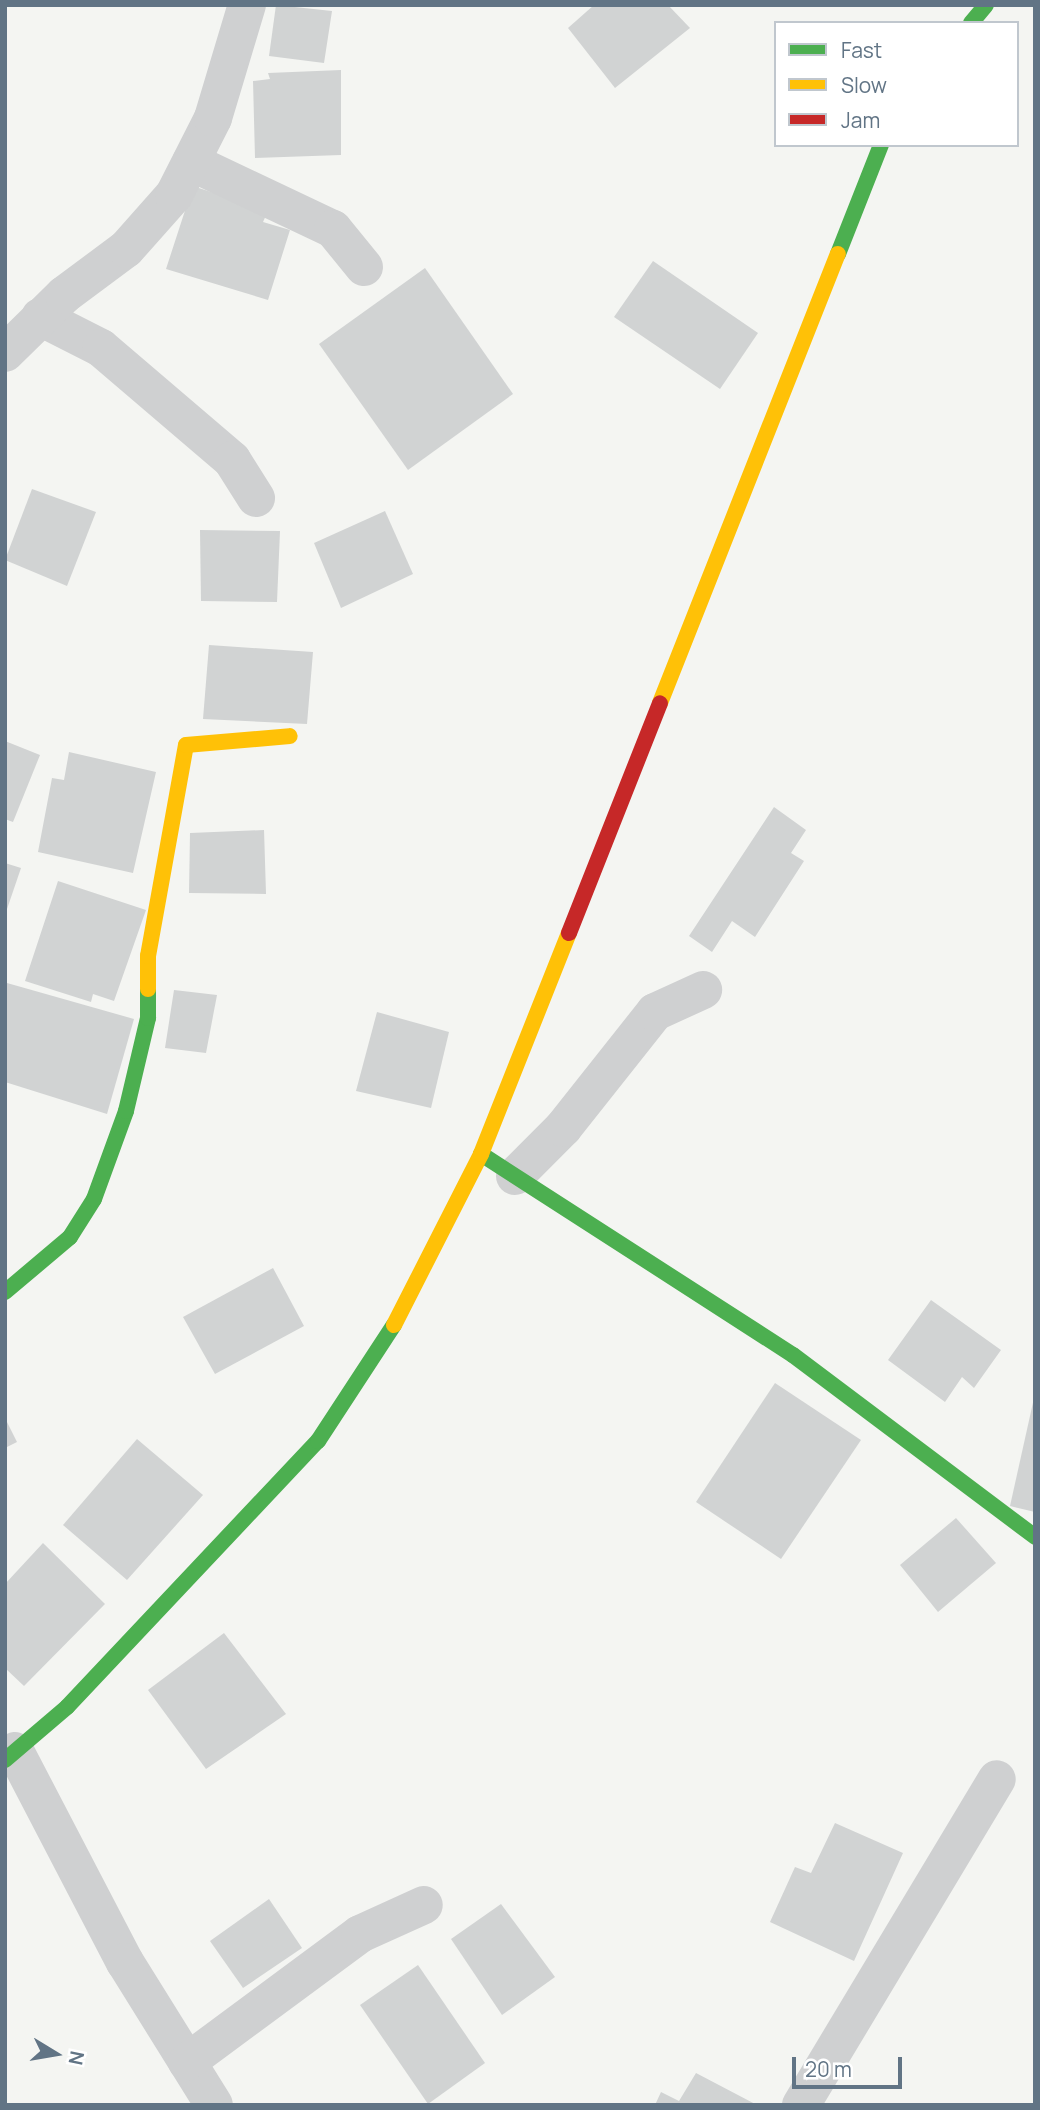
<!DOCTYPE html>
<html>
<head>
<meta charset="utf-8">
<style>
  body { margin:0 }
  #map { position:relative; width:1040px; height:2110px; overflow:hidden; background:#f4f5f2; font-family:Manrope,sans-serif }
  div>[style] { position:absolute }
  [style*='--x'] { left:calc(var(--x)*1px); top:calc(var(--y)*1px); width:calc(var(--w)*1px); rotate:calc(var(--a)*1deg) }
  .building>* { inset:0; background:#d1d3d3 }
  .street>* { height:38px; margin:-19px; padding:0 19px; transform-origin:19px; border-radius:19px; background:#cfd0d1 }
  .fast>* { height:16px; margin:-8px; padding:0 8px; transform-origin:8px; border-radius:8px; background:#4caf50 }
  .slow>* { height:16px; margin:-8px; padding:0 8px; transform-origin:8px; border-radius:8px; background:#ffc107 }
  .jam>* { height:16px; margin:-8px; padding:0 8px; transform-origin:8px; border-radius:8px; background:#c62828 }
  span { translate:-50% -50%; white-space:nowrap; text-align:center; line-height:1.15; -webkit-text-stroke:7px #fff; paint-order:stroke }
  .frame { position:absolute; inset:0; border:7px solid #617485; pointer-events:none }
  .legend { position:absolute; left:774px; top:21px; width:245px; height:126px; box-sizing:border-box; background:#fff; border:2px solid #c0c7ce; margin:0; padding:9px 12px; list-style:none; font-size:21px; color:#617485 }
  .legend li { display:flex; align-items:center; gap:14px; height:35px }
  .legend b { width:35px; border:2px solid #c0c7ce }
  .north { position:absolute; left:21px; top:2019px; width:70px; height:70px; -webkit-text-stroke:5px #fff; paint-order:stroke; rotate:101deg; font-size:19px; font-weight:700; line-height:28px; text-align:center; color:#617485 }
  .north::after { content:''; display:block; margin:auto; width:24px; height:32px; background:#617485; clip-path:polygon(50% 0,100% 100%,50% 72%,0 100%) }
  .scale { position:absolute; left:792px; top:2057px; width:110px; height:32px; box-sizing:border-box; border:4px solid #617485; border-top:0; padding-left:9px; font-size:21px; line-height:24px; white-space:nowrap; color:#617485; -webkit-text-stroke:5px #fff; paint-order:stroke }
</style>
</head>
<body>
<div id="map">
  <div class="building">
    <i style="clip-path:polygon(276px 5px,332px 11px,324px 63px,269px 56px)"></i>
    <i style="clip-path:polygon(594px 5px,668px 5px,690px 28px,615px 88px,568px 28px)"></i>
    <i style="clip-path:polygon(341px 70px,341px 155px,255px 158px,253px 81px,270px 79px,268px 73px)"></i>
    <i style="clip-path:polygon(193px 186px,268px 211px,263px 222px,290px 230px,268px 300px,166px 269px)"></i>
    <i style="clip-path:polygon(653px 261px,758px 333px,720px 389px,614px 317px)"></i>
    <i style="clip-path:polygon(425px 268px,513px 394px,408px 470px,319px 344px)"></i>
    <i style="clip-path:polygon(32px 489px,96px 512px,67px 586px,5px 560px)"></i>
    <i style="clip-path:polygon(385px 511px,413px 574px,341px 608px,314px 543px)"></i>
    <i style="clip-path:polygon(200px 530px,280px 531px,277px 602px,201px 601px)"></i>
    <i style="clip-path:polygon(209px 645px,313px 652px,307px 724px,203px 719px)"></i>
    <i style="clip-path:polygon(5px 741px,40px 755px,13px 822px,5px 819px)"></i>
    <i style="clip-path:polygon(69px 752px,156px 772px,133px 873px,38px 852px,52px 778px,64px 780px)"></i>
    <i style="clip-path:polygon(774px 807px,806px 830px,791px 853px,804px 861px,755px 937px,732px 921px,712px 952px,689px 936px)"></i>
    <i style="clip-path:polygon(264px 830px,266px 894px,189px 893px,190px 833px)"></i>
    <i style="clip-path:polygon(5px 863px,21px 868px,6px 912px,5px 912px)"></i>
    <i style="clip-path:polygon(58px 881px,146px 910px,114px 1001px,93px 994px,91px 1002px,25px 981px)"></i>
    <i style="clip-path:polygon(7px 983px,134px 1019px,107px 1114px,5px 1082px)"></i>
    <i style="clip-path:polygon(174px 990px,217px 995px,206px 1053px,165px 1048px)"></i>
    <i style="clip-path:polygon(377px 1012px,449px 1032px,431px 1108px,356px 1091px)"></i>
    <i style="clip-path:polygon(273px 1268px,304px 1326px,215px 1374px,183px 1317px)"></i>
    <i style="clip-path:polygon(931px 1300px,1001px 1350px,974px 1388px,962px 1377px,945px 1402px,888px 1360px)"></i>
    <i style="clip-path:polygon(775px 1383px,861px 1440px,781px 1559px,696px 1502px)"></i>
    <i style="clip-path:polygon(1034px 1398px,1035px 1398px,1035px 1512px,1010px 1506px)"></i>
    <i style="clip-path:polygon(5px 1418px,17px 1442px,5px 1448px)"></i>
    <i style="clip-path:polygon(137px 1439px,203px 1495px,127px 1580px,63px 1525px)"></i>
    <i style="clip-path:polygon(956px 1518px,996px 1563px,938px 1612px,900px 1565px)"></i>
    <i style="clip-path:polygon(43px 1543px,105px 1604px,24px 1686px,5px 1668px,5px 1584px)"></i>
    <i style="clip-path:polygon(224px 1633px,286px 1714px,206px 1769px,148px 1690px)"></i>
    <i style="clip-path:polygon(835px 1823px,903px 1853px,854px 1961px,770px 1922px,795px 1867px,811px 1873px)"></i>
    <i style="clip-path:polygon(269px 1899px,302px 1948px,243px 1988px,210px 1941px)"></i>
    <i style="clip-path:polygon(501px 1904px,555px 1977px,502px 2015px,451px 1939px)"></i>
    <i style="clip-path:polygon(418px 1965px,485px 2063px,428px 2104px,360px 2005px)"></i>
    <i style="clip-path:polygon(696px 2073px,757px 2105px,655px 2105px,661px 2092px,679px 2101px)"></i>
  </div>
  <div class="street">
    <i style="--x:191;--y:162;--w:157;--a:25.3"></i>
    <i style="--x:333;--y:229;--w:49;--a:50.8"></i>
    <i style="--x:40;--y:317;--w:68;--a:26.9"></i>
    <i style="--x:101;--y:348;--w:172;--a:40.5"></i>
    <i style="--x:232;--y:460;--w:45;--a:57.7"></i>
    <i style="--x:5;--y:353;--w:83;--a:-44.5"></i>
    <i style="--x:64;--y:295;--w:77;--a:-36.6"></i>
    <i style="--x:126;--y:249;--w:72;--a:-48.4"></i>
    <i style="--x:174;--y:195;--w:86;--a:-63.1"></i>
    <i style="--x:213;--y:118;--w:118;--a:-73.3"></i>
    <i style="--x:515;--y:1176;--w:68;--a:-45"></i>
    <i style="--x:563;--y:1128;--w:148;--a:-51.6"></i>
    <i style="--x:655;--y:1012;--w:53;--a:-24.6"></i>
    <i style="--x:15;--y:1751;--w:238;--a:62.5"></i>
    <i style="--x:125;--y:1962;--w:168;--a:58.1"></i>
    <i style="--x:187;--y:2062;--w:215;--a:-36.5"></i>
    <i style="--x:360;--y:1934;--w:70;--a:-24.4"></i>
    <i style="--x:801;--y:2105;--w:380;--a:-59"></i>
  </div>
  <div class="fast">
    <i style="--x:971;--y:23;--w:23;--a:-50"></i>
    <i style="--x:838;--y:254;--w:117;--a:-68.5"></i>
    <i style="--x:481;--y:1154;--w:371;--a:32.8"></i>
    <i style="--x:793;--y:1355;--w:303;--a:36.9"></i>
    <i style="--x:5;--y:1292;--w:85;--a:-40.2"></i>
    <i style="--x:70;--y:1237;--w:45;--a:-57.7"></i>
    <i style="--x:94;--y:1199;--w:94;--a:-70"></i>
    <i style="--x:126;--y:1111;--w:96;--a:-76.7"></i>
    <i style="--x:148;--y:1018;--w:29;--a:-90"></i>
    <i style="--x:5;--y:1760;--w:82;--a:-40.5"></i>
    <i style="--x:67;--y:1707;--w:366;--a:-46.7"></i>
    <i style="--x:318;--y:1441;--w:139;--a:-56.8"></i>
  </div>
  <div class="slow">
    <i style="--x:660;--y:703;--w:483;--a:-68.4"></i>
    <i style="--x:148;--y:989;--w:33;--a:-90"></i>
    <i style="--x:148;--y:956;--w:214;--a:-79.8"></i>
    <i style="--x:186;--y:745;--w:104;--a:-4.9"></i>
    <i style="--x:394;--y:1325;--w:192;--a:-63"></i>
    <i style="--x:481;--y:1154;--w:238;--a:-68.3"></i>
  </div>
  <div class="jam">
    <i style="--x:569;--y:933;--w:247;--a:-68.4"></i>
  </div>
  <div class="frame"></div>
  <ul class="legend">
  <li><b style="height:9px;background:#4caf50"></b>Fast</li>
  <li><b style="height:9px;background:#ffc107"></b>Slow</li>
  <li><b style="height:9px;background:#c62828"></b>Jam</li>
  </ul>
  <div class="north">N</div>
  <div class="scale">20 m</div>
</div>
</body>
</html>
